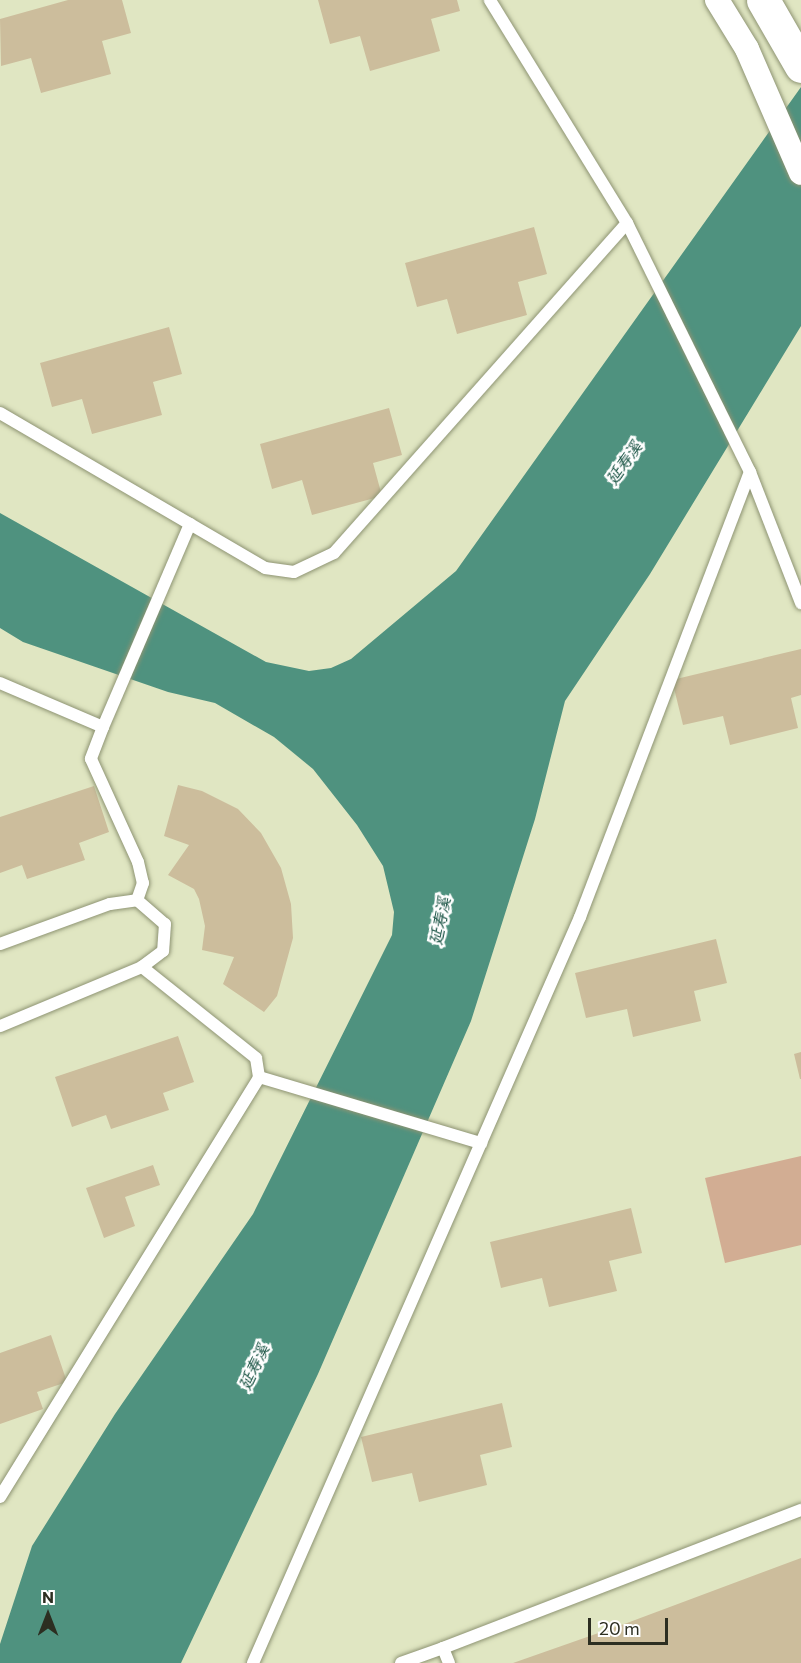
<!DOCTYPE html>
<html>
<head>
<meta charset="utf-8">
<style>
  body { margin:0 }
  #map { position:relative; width:801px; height:1663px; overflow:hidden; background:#e0e6c2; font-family:Commissioner,"Noto Sans SC",sans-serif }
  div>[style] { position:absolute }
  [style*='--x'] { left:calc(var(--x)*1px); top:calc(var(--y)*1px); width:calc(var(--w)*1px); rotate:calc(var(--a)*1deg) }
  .green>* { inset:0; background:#d2ad93 }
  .water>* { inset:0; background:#4f927f }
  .building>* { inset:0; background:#ccbd9c }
  .roads { filter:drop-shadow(0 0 2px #8e9473) drop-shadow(0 0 2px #8e9473) }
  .lane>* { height:12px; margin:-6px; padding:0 6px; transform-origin:6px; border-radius:6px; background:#fff }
  .street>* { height:24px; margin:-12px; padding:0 12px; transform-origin:12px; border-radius:12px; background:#fff }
  .primary>* { height:33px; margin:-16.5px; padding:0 16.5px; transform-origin:16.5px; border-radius:16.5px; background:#fff }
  span { translate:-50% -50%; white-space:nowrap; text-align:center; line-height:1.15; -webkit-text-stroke:5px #fff; paint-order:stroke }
  .water-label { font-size:16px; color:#21594a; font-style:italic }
  .north { position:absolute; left:18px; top:1585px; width:60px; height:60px; -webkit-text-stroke:4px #fff; paint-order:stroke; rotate:0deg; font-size:16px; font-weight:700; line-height:24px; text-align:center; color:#2c2e21 }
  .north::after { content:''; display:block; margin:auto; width:21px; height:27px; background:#2c2e21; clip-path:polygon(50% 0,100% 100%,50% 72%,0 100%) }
  .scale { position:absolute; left:588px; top:1618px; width:80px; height:27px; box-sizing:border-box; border:3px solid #2c2e21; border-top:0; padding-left:8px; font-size:18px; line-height:21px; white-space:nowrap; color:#2c2e21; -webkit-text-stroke:4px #fff; paint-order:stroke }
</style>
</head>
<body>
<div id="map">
  <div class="green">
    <i style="clip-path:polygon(801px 1156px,801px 1245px,725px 1263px,705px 1178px)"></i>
  </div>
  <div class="water">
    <i style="clip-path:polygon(801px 87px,801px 326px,650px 574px,565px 701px,535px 819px,471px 1021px,318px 1374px,181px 1663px,0 1663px,0 1644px,32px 1546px,115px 1414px,253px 1214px,392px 935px,394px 912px,383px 866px,357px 825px,313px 769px,274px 737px,215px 703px,168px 692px,23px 642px,0 628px,0 513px,266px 662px,309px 671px,331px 668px,351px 659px,456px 571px)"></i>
  </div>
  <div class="building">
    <i style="clip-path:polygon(68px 0,122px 0,131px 33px,102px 41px,111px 74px,41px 93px,31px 58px,1px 66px,0 19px)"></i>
    <i style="clip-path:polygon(318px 0,457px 0,460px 11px,431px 19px,440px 51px,370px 71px,360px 36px,330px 44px)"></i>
    <i style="clip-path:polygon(534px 227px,547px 274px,518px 282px,527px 315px,457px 334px,447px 299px,417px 307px,405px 263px)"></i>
    <i style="clip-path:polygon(169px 327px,182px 374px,153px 382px,162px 415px,92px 434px,82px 399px,52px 407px,40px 363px)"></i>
    <i style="clip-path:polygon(389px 408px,402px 455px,373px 463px,382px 496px,312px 515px,302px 480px,272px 489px,260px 444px)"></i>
    <i style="clip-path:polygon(801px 649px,801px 695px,791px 698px,798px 728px,730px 745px,723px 716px,683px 725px,672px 680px)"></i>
    <i style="clip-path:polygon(178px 785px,202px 791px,238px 809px,261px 833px,281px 868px,291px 904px,293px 938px,277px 996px,264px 1012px,223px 984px,234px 957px,202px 950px,205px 926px,199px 899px,194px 889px,168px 875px,189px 845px,164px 836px)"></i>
    <i style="clip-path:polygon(94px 786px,109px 832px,79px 843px,85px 860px,27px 879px,22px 865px,0 873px,0 817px)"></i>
    <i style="clip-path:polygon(716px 939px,727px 983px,694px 991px,701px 1021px,633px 1037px,627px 1009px,586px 1018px,575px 973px)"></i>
    <i style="clip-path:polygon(178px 1036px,194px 1082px,163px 1093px,169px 1110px,111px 1129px,106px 1115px,72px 1127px,55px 1077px)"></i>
    <i style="clip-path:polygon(801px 1052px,801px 1079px,800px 1079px,794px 1054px)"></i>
    <i style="clip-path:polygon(153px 1165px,160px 1185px,125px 1197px,135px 1226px,104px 1238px,86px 1188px)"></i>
    <i style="clip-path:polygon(631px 1208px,642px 1253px,609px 1261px,617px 1291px,549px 1307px,542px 1278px,501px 1288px,490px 1242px)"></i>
    <i style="clip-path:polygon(51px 1335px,67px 1382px,37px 1392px,43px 1409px,0 1424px,0 1353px)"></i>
    <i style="clip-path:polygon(502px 1403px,512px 1447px,480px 1455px,487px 1485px,419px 1502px,412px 1473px,372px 1482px,361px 1437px)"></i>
    <i style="clip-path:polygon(801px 1558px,801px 1663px,513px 1663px,627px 1623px)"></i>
  </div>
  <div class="roads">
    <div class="lane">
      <i style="--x:627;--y:223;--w:278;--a:63.7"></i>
      <i style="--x:750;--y:472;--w:141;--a:68.7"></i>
      <i style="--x:0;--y:413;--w:307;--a:30.3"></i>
      <i style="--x:265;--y:568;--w:29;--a:8"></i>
      <i style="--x:294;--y:572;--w:44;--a:-25.4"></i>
      <i style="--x:334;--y:553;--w:441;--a:-48.4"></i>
      <i style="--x:627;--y:223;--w:262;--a:-121.6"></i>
      <i style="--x:0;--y:683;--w:112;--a:23.1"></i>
      <i style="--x:103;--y:727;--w:34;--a:111"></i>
      <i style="--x:91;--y:759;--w:113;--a:65.5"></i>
      <i style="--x:138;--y:862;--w:22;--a:77"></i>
      <i style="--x:143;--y:883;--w:18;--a:109"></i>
      <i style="--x:103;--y:727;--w:221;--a:-66.8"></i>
      <i style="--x:0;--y:944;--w:117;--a:-20"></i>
      <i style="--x:110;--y:904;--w:27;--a:-8"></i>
      <i style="--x:137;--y:900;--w:37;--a:41"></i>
      <i style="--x:165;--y:924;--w:27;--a:94"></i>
      <i style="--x:163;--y:951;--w:26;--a:143"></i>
      <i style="--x:142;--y:967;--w:154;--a:157.4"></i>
      <i style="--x:259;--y:1077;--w:232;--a:16.6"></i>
      <i style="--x:0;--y:1497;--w:493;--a:-58.3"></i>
      <i style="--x:259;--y:1077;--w:19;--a:-99"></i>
      <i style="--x:256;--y:1058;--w:146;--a:-141.4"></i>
      <i style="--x:253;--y:1663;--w:815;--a:-66.33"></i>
      <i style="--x:580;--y:917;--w:476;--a:-69.1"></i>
      <i style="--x:401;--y:1663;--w:45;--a:-19.7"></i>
      <i style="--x:449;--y:1663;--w:16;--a:-112"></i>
      <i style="--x:443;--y:1648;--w:384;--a:-21.1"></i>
    </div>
    <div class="street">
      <i style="--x:717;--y:0;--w:57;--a:58.5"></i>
      <i style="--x:747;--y:49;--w:135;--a:66.5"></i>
    </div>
    <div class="primary">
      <i style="--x:763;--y:0;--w:76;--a:60.1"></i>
    </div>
  </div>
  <div class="water-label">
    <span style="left:624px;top:463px;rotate:-55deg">延寿溪</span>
    <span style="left:440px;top:921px;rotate:-79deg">延寿溪</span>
    <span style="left:254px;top:1367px;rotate:-65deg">延寿溪</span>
  </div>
  <div class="north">N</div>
  <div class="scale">20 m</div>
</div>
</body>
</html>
